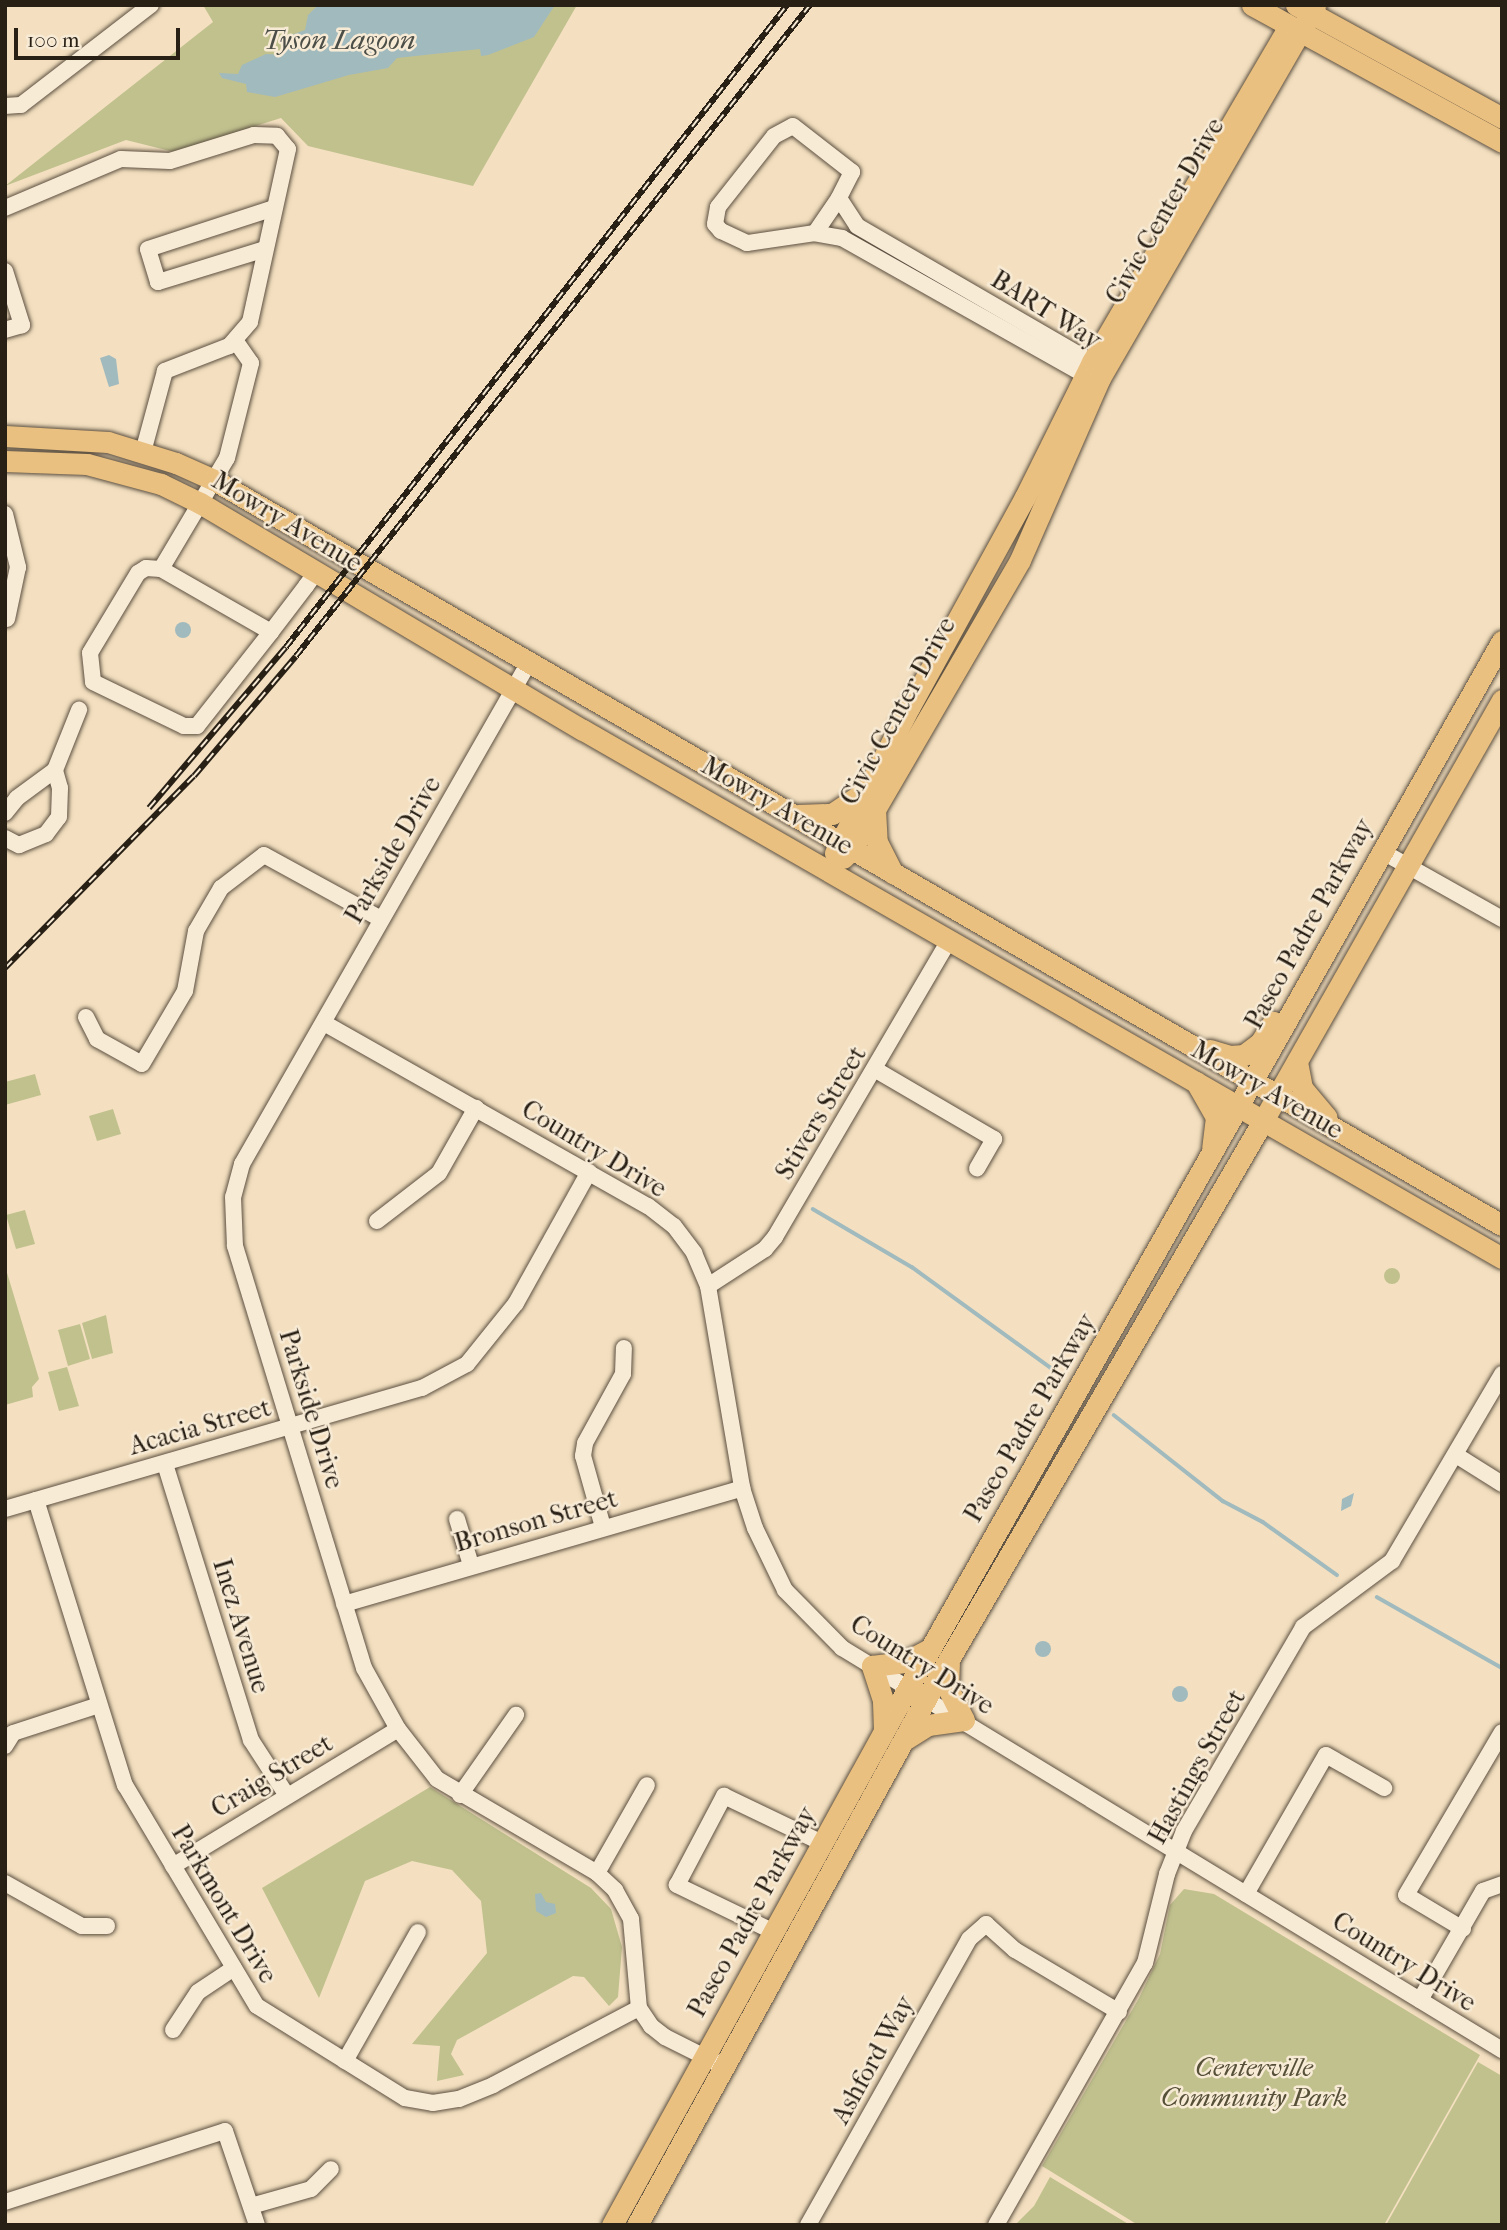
<!DOCTYPE html>
<html>
<head>
<meta charset="utf-8">
<style>
  body { margin:0 }
  #map { position:relative; width:1507px; height:2230px; overflow:hidden; background:#f4e0c0; font-family:"IM FELL French Canon",serif }
  div>[style] { position:absolute }
  [style*='--x'] { left:calc(var(--x)*1px); top:calc(var(--y)*1px); width:calc(var(--w)*1px); rotate:calc(var(--a)*1deg) }
  .green>* { inset:0; background:#c1c18e }
  .round { border-radius:50% }
  .water>* { inset:0; background:#a1babe }
  .stream>* { height:3.5px; margin:-1.75px; padding:0 1.75px; transform-origin:1.75px; border-radius:1.75px; background:#a1babe }
  .roads { filter:drop-shadow(0 0 2px #5b4f40) drop-shadow(0 0 2px #5b4f40) }
  .minor>* { height:16px; margin:-8px; padding:0 8px; transform-origin:8px; border-radius:8px; background:#f8ebd6 }
  .major>* { height:21px; margin:-10.5px; padding:0 10.5px; transform-origin:10.5px; border-radius:10.5px; background:#eac080 }
  .rail>* { height:6px; margin-top:-3px; transform-origin:0; background:repeating-linear-gradient(90deg,#f8ebd6 0 10px,#281f15 0 20px); box-sizing:border-box; border-block:2px solid #281f15 }
  span { translate:-50% -50%; white-space:nowrap; text-align:center; line-height:1.15; -webkit-text-stroke:5px #f8ebd6; paint-order:stroke }
  .street-label { font-size:26px; color:#281f15 }
  .park-label { font-size:26px; color:#565039; font-style:italic }
  .water-label { font-size:28px; color:#4c4e48; font-style:italic }
  .frame { position:absolute; inset:0; border:7px solid #281f15; pointer-events:none }
  .scale { position:absolute; left:14px; top:28px; width:166px; height:32px; box-sizing:border-box; border:4px solid #281f15; border-top:0; padding-left:9px; font-size:21px; line-height:24px; white-space:nowrap; color:#281f15; -webkit-text-stroke:5px #f8ebd6; paint-order:stroke }
</style>
</head>
<body>
<div id="map">
  <div class="green">
    <i style="clip-path:polygon(203px 5px,577px 5px,473px 186px,308px 146px,281px 118px,174px 152px,126px 140px,5px 186px,213px 22px)"></i>
    <i style="clip-path:polygon(35px 1074px,41px 1095px,5px 1105px,5px 1082px)"></i>
    <i style="clip-path:polygon(113px 1109px,121px 1134px,97px 1141px,89px 1116px)"></i>
    <i style="clip-path:polygon(25px 1210px,35px 1244px,16px 1249px,6px 1215px)"></i>
    <i style="clip-path:polygon(5px 1266px,39px 1379px,32px 1387px,33px 1397px,5px 1405px)"></i>
    <i class="round" style="left:1384px;top:1268px;width:16px;height:16px"></i>
    <i style="clip-path:polygon(106px 1315px,113px 1353px,92px 1359px,82px 1323px)"></i>
    <i style="clip-path:polygon(80px 1324px,90px 1359px,68px 1366px,58px 1330px)"></i>
    <i style="clip-path:polygon(67px 1367px,79px 1406px,59px 1411px,48px 1372px)"></i>
    <i style="clip-path:polygon(430px 1787px,591px 1888px,611px 1909px,622px 1947px,618px 1997px,609px 2006px,584px 1977px,573px 1976px,457px 2040px,451px 2054px,464px 2075px,437px 2081px,440px 2046px,412px 2044px,487px 1953px,481px 1901px,452px 1870px,412px 1861px,365px 1881px,319px 1998px,262px 1888px)"></i>
    <i style="clip-path:polygon(1184px 1889px,1214px 1894px,1480px 2055px,1384px 2225px,1138px 2225px,1042px 2166px,1139px 1998px,1160px 1954px,1170px 1905px)"></i>
    <i style="clip-path:polygon(1478px 2062px,1502px 2076px,1502px 2225px,1386px 2225px)"></i>
    <i style="clip-path:polygon(1050px 2177px,1130px 2225px,1015px 2225px,1034px 2206px)"></i>
  </div>
  <div class="water">
    <i style="clip-path:polygon(318px 5px,555px 5px,534px 37px,488px 55px,481px 56px,480px 49px,397px 58px,388px 68px,349px 75px,275px 97px,247px 92px,246px 84px,222px 78px,219px 73px,238px 74px,242px 65px,266px 54px,283px 55px,291px 35px,305px 30px,308px 15px)"></i>
    <i style="clip-path:polygon(109px 355px,116px 359px,119px 384px,109px 387px,100px 358px)"></i>
    <i class="round" style="left:175px;top:622px;width:16px;height:16px"></i>
    <i style="clip-path:polygon(1354px 1493px,1351px 1506px,1341px 1511px,1342px 1499px)"></i>
    <i class="round" style="left:1035px;top:1641px;width:16px;height:16px"></i>
    <i class="round" style="left:1172px;top:1686px;width:16px;height:16px"></i>
    <i style="clip-path:polygon(541px 1893px,546px 1902px,555px 1904px,556px 1913px,546px 1917px,536px 1911px,535px 1894px)"></i>
  </div>
  <div class="stream">
    <i style="--x:813;--y:1209;--w:115;--a:30.4"></i>
    <i style="--x:912;--y:1267;--w:185;--a:36"></i>
    <i style="--x:1114;--y:1415;--w:139;--a:38.3"></i>
    <i style="--x:1223;--y:1501;--w:45;--a:27.7"></i>
    <i style="--x:1263;--y:1522;--w:91;--a:35.6"></i>
    <i style="--x:1377;--y:1597;--w:144;--a:29.6"></i>
  </div>
  <div class="roads">
    <div class="minor">
      <i style="--x:5;--y:106;--w:16;--a:-4"></i>
      <i style="--x:21;--y:105;--w:164;--a:-37.6"></i>
      <i style="--x:793;--y:126;--w:75;--a:37.9"></i>
      <i style="--x:852;--y:172;--w:29;--a:117"></i>
      <i style="--x:839;--y:198;--w:33;--a:57"></i>
      <i style="--x:857;--y:226;--w:272;--a:30.1"></i>
      <i style="--x:1092;--y:362;--w:18;--a:63"></i>
      <i style="--x:1100;--y:378;--w:15;--a:-169"></i>
      <i style="--x:1085;--y:375;--w:279;--a:-150.6"></i>
      <i style="--x:842;--y:238;--w:27;--a:-170"></i>
      <i style="--x:815;--y:233;--w:69;--a:171.6"></i>
      <i style="--x:747;--y:243;--w:29;--a:-155"></i>
      <i style="--x:721;--y:231;--w:9;--a:-131"></i>
      <i style="--x:715;--y:224;--w:17;--a:-80"></i>
      <i style="--x:718;--y:207;--w:90;--a:-51.7"></i>
      <i style="--x:774;--y:136;--w:21;--a:-28"></i>
      <i style="--x:5;--y:208;--w:126;--a:-22.9"></i>
      <i style="--x:121;--y:159;--w:49;--a:2.3"></i>
      <i style="--x:170;--y:161;--w:88;--a:-17.2"></i>
      <i style="--x:254;--y:135;--w:23;--a:2"></i>
      <i style="--x:277;--y:136;--w:17;--a:50"></i>
      <i style="--x:288;--y:149;--w:177;--a:102.4"></i>
      <i style="--x:250;--y:322;--w:32;--a:131"></i>
      <i style="--x:229;--y:346;--w:69;--a:158.7"></i>
      <i style="--x:165;--y:371;--w:84;--a:105.2"></i>
      <i style="--x:815;--y:233;--w:42;--a:-55.6"></i>
      <i style="--x:262;--y:250;--w:109;--a:162.9"></i>
      <i style="--x:158;--y:282;--w:34;--a:-107"></i>
      <i style="--x:148;--y:249;--w:133;--a:-18"></i>
      <i style="--x:5;--y:271;--w:57;--a:72.5"></i>
      <i style="--x:22;--y:325;--w:18;--a:164"></i>
      <i style="--x:5;--y:514;--w:55;--a:76.2"></i>
      <i style="--x:18;--y:567;--w:53;--a:101.9"></i>
      <i style="--x:161;--y:569;--w:129;--a:-59.3"></i>
      <i style="--x:227;--y:458;--w:98;--a:-75.8"></i>
      <i style="--x:251;--y:363;--w:28;--a:-125"></i>
      <i style="--x:271;--y:632;--w:127;--a:-150.2"></i>
      <i style="--x:161;--y:569;--w:15;--a:-176"></i>
      <i style="--x:146;--y:568;--w:9;--a:148"></i>
      <i style="--x:138;--y:573;--w:93;--a:121"></i>
      <i style="--x:90;--y:653;--w:29;--a:84"></i>
      <i style="--x:93;--y:682;--w:101;--a:25.8"></i>
      <i style="--x:184;--y:726;--w:13;--a:0"></i>
      <i style="--x:197;--y:726;--w:120;--a:-51.8"></i>
      <i style="--x:271;--y:632;--w:58;--a:-52.7"></i>
      <i style="--x:306;--y:586;--w:17;--a:-54"></i>
      <i style="--x:528;--y:664;--w:576;--a:119.77"></i>
      <i style="--x:242;--y:1164;--w:34;--a:105"></i>
      <i style="--x:233;--y:1197;--w:49;--a:87.7"></i>
      <i style="--x:235;--y:1246;--w:441;--a:73"></i>
      <i style="--x:364;--y:1668;--w:70;--a:60.9"></i>
      <i style="--x:398;--y:1729;--w:63;--a:52"></i>
      <i style="--x:437;--y:1779;--w:186;--a:30.4"></i>
      <i style="--x:597;--y:1873;--w:25;--a:43"></i>
      <i style="--x:615;--y:1890;--w:33;--a:61"></i>
      <i style="--x:631;--y:1919;--w:89;--a:84.9"></i>
      <i style="--x:639;--y:2008;--w:22;--a:56"></i>
      <i style="--x:651;--y:2026;--w:18;--a:38"></i>
      <i style="--x:665;--y:2037;--w:56;--a:26.6"></i>
      <i style="--x:5;--y:813;--w:19;--a:-51"></i>
      <i style="--x:17;--y:798;--w:47;--a:-36.4"></i>
      <i style="--x:55;--y:770;--w:65;--a:-68.2"></i>
      <i style="--x:5;--y:838;--w:16;--a:27"></i>
      <i style="--x:19;--y:845;--w:29;--a:-22"></i>
      <i style="--x:46;--y:834;--w:21;--a:-53"></i>
      <i style="--x:59;--y:817;--w:29;--a:-88"></i>
      <i style="--x:60;--y:788;--w:19;--a:-106"></i>
      <i style="--x:1381;--y:851;--w:139;--a:29.3"></i>
      <i style="--x:86;--y:1017;--w:25;--a:63"></i>
      <i style="--x:97;--y:1039;--w:51;--a:29.1"></i>
      <i style="--x:142;--y:1064;--w:85;--a:-59.5"></i>
      <i style="--x:185;--y:991;--w:61;--a:-79.6"></i>
      <i style="--x:196;--y:931;--w:50;--a:-59.8"></i>
      <i style="--x:221;--y:888;--w:54;--a:-37.5"></i>
      <i style="--x:264;--y:855;--w:133;--a:28.7"></i>
      <i style="--x:324;--y:1023;--w:372;--a:29.5"></i>
      <i style="--x:648;--y:1206;--w:33;--a:38"></i>
      <i style="--x:674;--y:1226;--w:34;--a:53"></i>
      <i style="--x:694;--y:1253;--w:36;--a:67"></i>
      <i style="--x:708;--y:1286;--w:205;--a:80.4"></i>
      <i style="--x:742;--y:1488;--w:42;--a:72"></i>
      <i style="--x:755;--y:1528;--w:69;--a:64.2"></i>
      <i style="--x:785;--y:1590;--w:81;--a:45.5"></i>
      <i style="--x:842;--y:1648;--w:773;--a:31.35"></i>
      <i style="--x:876;--y:1070;--w:137;--a:30.3"></i>
      <i style="--x:994;--y:1139;--w:34;--a:120"></i>
      <i style="--x:377;--y:1221;--w:78;--a:-37.7"></i>
      <i style="--x:439;--y:1173;--w:75;--a:-60.4"></i>
      <i style="--x:708;--y:1286;--w:68;--a:-33"></i>
      <i style="--x:765;--y:1249;--w:16;--a:-50"></i>
      <i style="--x:775;--y:1237;--w:344;--a:-59.6"></i>
      <i style="--x:1456;--y:1455;--w:54;--a:32.2"></i>
      <i style="--x:165;--y:1464;--w:289;--a:72.7"></i>
      <i style="--x:251;--y:1740;--w:64;--a:57.1"></i>
      <i style="--x:36;--y:1500;--w:299;--a:72.7"></i>
      <i style="--x:125;--y:1785;--w:257;--a:59.2"></i>
      <i style="--x:257;--y:2006;--w:174;--a:31.9"></i>
      <i style="--x:405;--y:2098;--w:28;--a:10"></i>
      <i style="--x:433;--y:2103;--w:26;--a:-9"></i>
      <i style="--x:459;--y:2099;--w:37;--a:-22"></i>
      <i style="--x:493;--y:2085;--w:165;--a:-27.8"></i>
      <i style="--x:5;--y:1509;--w:434;--a:-16.2"></i>
      <i style="--x:422;--y:1388;--w:51;--a:-28.1"></i>
      <i style="--x:467;--y:1364;--w:78;--a:-51.2"></i>
      <i style="--x:516;--y:1303;--w:150;--a:-60.9"></i>
      <i style="--x:457;--y:1519;--w:48;--a:73.1"></i>
      <i style="--x:603;--y:1527;--w:74;--a:-105.7"></i>
      <i style="--x:583;--y:1456;--w:13;--a:-81"></i>
      <i style="--x:585;--y:1443;--w:79;--a:-61.2"></i>
      <i style="--x:623;--y:1374;--w:26;--a:-88"></i>
      <i style="--x:344;--y:1604;--w:415;--a:-16.2"></i>
      <i style="--x:5;--y:1746;--w:15;--a:-58"></i>
      <i style="--x:13;--y:1733;--w:90;--a:-18"></i>
      <i style="--x:460;--y:1795;--w:98;--a:-55"></i>
      <i style="--x:173;--y:1866;--w:263;--a:-31.3"></i>
      <i style="--x:597;--y:1873;--w:101;--a:-60.4"></i>
      <i style="--x:5;--y:1883;--w:88;--a:29.2"></i>
      <i style="--x:82;--y:1926;--w:25;--a:0"></i>
      <i style="--x:1246;--y:1894;--w:160;--a:-60.1"></i>
      <i style="--x:1326;--y:1755;--w:67;--a:29.6"></i>
      <i style="--x:1463;--y:1929;--w:66;--a:-149.2"></i>
      <i style="--x:1406;--y:1895;--w:189;--a:-59.5"></i>
      <i style="--x:772;--y:1931;--w:106;--a:-154.2"></i>
      <i style="--x:677;--y:1885;--w:101;--a:-62.2"></i>
      <i style="--x:724;--y:1796;--w:109;--a:25.6"></i>
      <i style="--x:1420;--y:2000;--w:126;--a:-60"></i>
      <i style="--x:1483;--y:1891;--w:20;--a:-20"></i>
      <i style="--x:173;--y:2030;--w:45;--a:-56.7"></i>
      <i style="--x:198;--y:1992;--w:43;--a:-33.7"></i>
      <i style="--x:345;--y:2061;--w:148;--a:-60.5"></i>
      <i style="--x:5;--y:2202;--w:231;--a:-17.9"></i>
      <i style="--x:225;--y:2131;--w:99;--a:71.2"></i>
      <i style="--x:251;--y:2206;--w:62;--a:-15.8"></i>
      <i style="--x:311;--y:2189;--w:28;--a:-45"></i>
      <i style="--x:808;--y:2225;--w:328;--a:-60.6"></i>
      <i style="--x:969;--y:1939;--w:23;--a:-41"></i>
      <i style="--x:986;--y:1924;--w:39;--a:42"></i>
      <i style="--x:1015;--y:1950;--w:121;--a:30.8"></i>
      <i style="--x:996;--y:2225;--w:301;--a:-60.4"></i>
      <i style="--x:1145;--y:1963;--w:92;--a:-76.1"></i>
      <i style="--x:1167;--y:1874;--w:46;--a:-68.4"></i>
      <i style="--x:1184;--y:1831;--w:236;--a:-59.7"></i>
      <i style="--x:1303;--y:1627;--w:111;--a:-36.6"></i>
      <i style="--x:1392;--y:1561;--w:217;--a:-59.5"></i>
    </div>
    <div class="major">
      <i style="--x:1252;--y:5;--w:285;--a:28.7"></i>
      <i style="--x:1296;--y:5;--w:235;--a:28.7"></i>
      <i style="--x:5;--y:436;--w:103;--a:3.3"></i>
      <i style="--x:108;--y:442;--w:71;--a:17.2"></i>
      <i style="--x:176;--y:463;--w:42;--a:24.1"></i>
      <i style="--x:214;--y:480;--w:1488;--a:30.05"></i>
      <i style="--x:5;--y:461;--w:82;--a:2.1"></i>
      <i style="--x:87;--y:464;--w:77;--a:15.1"></i>
      <i style="--x:161;--y:484;--w:43;--a:26"></i>
      <i style="--x:200;--y:503;--w:445;--a:30.7"></i>
      <i style="--x:583;--y:730;--w:1060;--a:29.88"></i>
      <i style="--x:875;--y:809;--w:33;--a:87"></i>
      <i style="--x:877;--y:842;--w:35;--a:63"></i>
      <i style="--x:798;--y:815;--w:34;--a:-2"></i>
      <i style="--x:832;--y:814;--w:34;--a:-34"></i>
      <i style="--x:835;--y:853;--w:163;--a:-63"></i>
      <i style="--x:909;--y:708;--w:241;--a:-61.2"></i>
      <i style="--x:1025;--y:497;--w:151;--a:-63.6"></i>
      <i style="--x:1092;--y:362;--w:389;--a:-59.6"></i>
      <i style="--x:843;--y:858;--w:13;--a:-45"></i>
      <i style="--x:852;--y:849;--w:334;--a:-59.8"></i>
      <i style="--x:1020;--y:560;--w:199;--a:-66.3"></i>
      <i style="--x:1100;--y:378;--w:431;--a:-60"></i>
      <i style="--x:1210;--y:1050;--w:21;--a:17"></i>
      <i style="--x:1230;--y:1056;--w:14;--a:-4"></i>
      <i style="--x:1244;--y:1055;--w:20;--a:-37"></i>
      <i style="--x:1260;--y:1043;--w:25;--a:-58"></i>
      <i style="--x:1297;--y:1062;--w:26;--a:79"></i>
      <i style="--x:1302;--y:1088;--w:38;--a:50"></i>
      <i style="--x:1196;--y:1082;--w:40;--a:60.3"></i>
      <i style="--x:1216;--y:1117;--w:31;--a:97"></i>
      <i style="--x:884;--y:1730;--w:30;--a:-92"></i>
      <i style="--x:883;--y:1700;--w:36;--a:-108"></i>
      <i style="--x:872;--y:1666;--w:33;--a:-7"></i>
      <i style="--x:905;--y:1662;--w:30;--a:-28"></i>
      <i style="--x:904;--y:1740;--w:28;--a:-32"></i>
      <i style="--x:928;--y:1725;--w:36;--a:-8"></i>
      <i style="--x:964;--y:1720;--w:35;--a:-117"></i>
      <i style="--x:948;--y:1689;--w:26;--a:-88"></i>
      <i style="--x:612;--y:2225;--w:595;--a:-61.15"></i>
      <i style="--x:899;--y:1704;--w:1222;--a:-60.44"></i>
      <i style="--x:637;--y:2225;--w:602;--a:-61.22"></i>
      <i style="--x:927;--y:1697;--w:669;--a:-59.76"></i>
      <i style="--x:1264;--y:1119;--w:482;--a:-60.4"></i>
    </div>
  </div>
  <div class="rail">
    <i style="--x:149;--y:808;--w:211;--a:-49.6"></i>
    <i style="--x:286;--y:647;--w:814;--a:-52.03"></i>
    <i style="--x:5;--y:968;--w:269;--a:-45.5"></i>
    <i style="--x:194;--y:776;--w:157;--a:-49.6"></i>
    <i style="--x:296;--y:656;--w:829;--a:-51.71"></i>
  </div>
  <div class="street-label">
    <span style="left:1165px;top:211px;rotate:-60deg">Civic Center Drive</span>
    <span style="left:1046px;top:310px;rotate:32deg">BART Way</span>
    <span style="left:287px;top:522px;rotate:31deg">Mowry Avenue</span>
    <span style="left:898px;top:711px;rotate:-61deg">Civic Center Drive</span>
    <span style="left:777px;top:806px;rotate:30deg">Mowry Avenue</span>
    <span style="left:393px;top:850px;rotate:-60deg">Parkside Drive</span>
    <span style="left:1309px;top:924px;rotate:-61deg">Paseo Padre Parkway</span>
    <span style="left:1267px;top:1090px;rotate:30deg">Mowry Avenue</span>
    <span style="left:821px;top:1113px;rotate:-59deg">Stivers Street</span>
    <span style="left:594px;top:1149px;rotate:31deg">Country Drive</span>
    <span style="left:311px;top:1409px;rotate:73deg">Parkside Drive</span>
    <span style="left:1030px;top:1418px;rotate:-60deg">Paseo Padre Parkway</span>
    <span style="left:200px;top:1427px;rotate:-16deg">Acacia Street</span>
    <span style="left:536px;top:1521px;rotate:-16deg">Bronson Street</span>
    <span style="left:241px;top:1626px;rotate:73deg">Inez Avenue</span>
    <span style="left:922px;top:1665px;rotate:32deg">Country Drive</span>
    <span style="left:1197px;top:1767px;rotate:-61deg">Hastings Street</span>
    <span style="left:272px;top:1776px;rotate:-31deg">Craig Street</span>
    <span style="left:224px;top:1904px;rotate:59deg">Parkmont Drive</span>
    <span style="left:752px;top:1912px;rotate:-61deg">Paseo Padre Parkway</span>
    <span style="left:1404px;top:1962px;rotate:32deg">Country Drive</span>
    <span style="left:873px;top:2060px;rotate:-61deg">Ashford Way</span>
  </div>
  <div class="park-label">
    <span style="left:1254px;top:2083px">Centerville<br>Community Park</span>
  </div>
  <div class="water-label">
    <span style="left:339px;top:40px">Tyson Lagoon</span>
  </div>
  <div class="frame"></div>
  <div class="scale">100 m</div>
</div>
</body>
</html>
